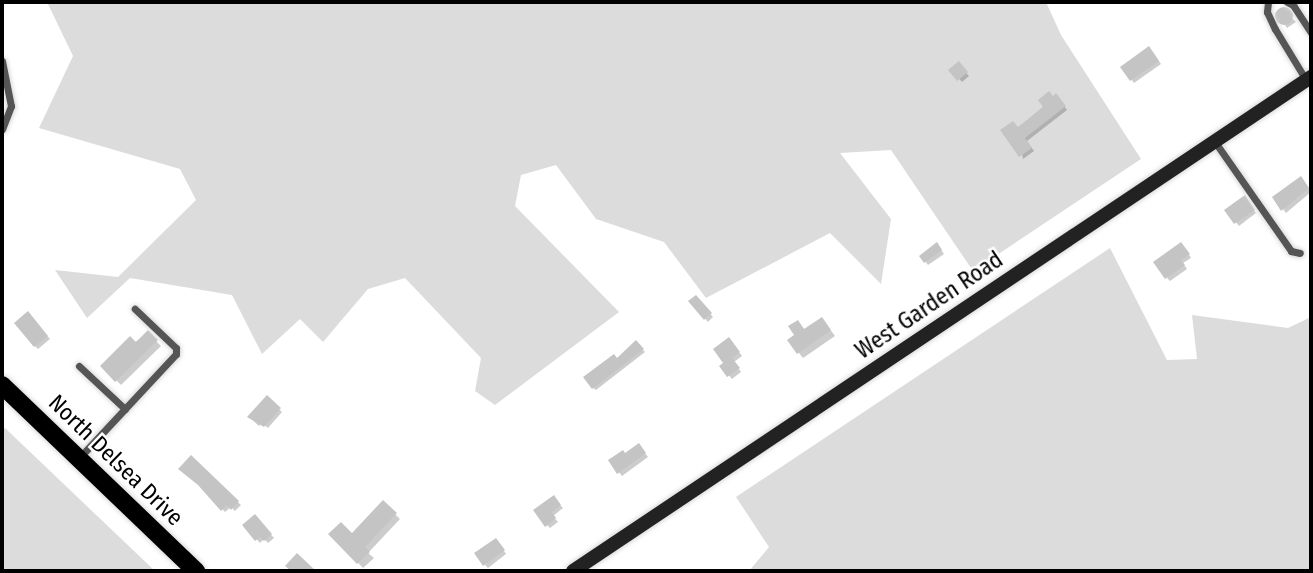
<!DOCTYPE html>
<html>
<head>
<meta charset="utf-8">
<style>
  body { margin:0 }
  #map { position:relative; width:1313px; height:573px; overflow:hidden; background:#fff; font-family:"Fira Sans Condensed",sans-serif }
  div>[style] { position:absolute }
  [style*='--x'] { left:calc(var(--x)*1px); top:calc(var(--y)*1px); width:calc(var(--w)*1px); rotate:calc(var(--a)*1deg) }
  .green>* { inset:0; background:#dcdcdc }
  .shadow>* { inset:0; background:#0003 }
  .building>* { inset:0; background:#c4c4c4 }
  .round { border-radius:50% }
  .roads { filter:drop-shadow(0 0 2px #dbdbdb) drop-shadow(0 0 2px #dbdbdb) }
  .service>* { height:7px; margin:-3.5px; padding:0 3.5px; transform-origin:3.5px; border-radius:3.5px; background:#555 }
  .secondary>* { height:14px; margin:-7px; padding:0 7px; transform-origin:7px; border-radius:7px; background:#222 }
  .primary>* { height:18px; margin:-9px; padding:0 9px; transform-origin:9px; border-radius:9px; background:#000 }
  span { translate:-50% -50%; white-space:nowrap; text-align:center; line-height:1.15; -webkit-text-stroke:5px #fff; paint-order:stroke }
  .street-label { font-size:23px; color:#000 }
  .frame { position:absolute; inset:0; border:4px solid #000; pointer-events:none }
</style>
</head>
<body>
<div id="map">
  <div class="green">
    <i style="clip-path:polygon(47px 2px,1046px 2px,1061px 35px,1141px 159px,973px 271px,891px 150px,840px 153px,891px 219px,881px 284px,830px 233px,706px 298px,664px 242px,596px 219px,556px 165px,521px 175px,515px 206px,619px 312px,495px 405px,475px 391px,481px 358px,405px 278px,368px 289px,323px 342px,300px 319px,262px 354px,232px 295px,130px 278px,87px 318px,55px 270px,118px 277px,196px 200px,180px 169px,39px 128px,73px 56px)"></i>
    <i style="clip-path:polygon(1110px 248px,1167px 360px,1197px 359px,1192px 315px,1288px 328px,1311px 317px,1311px 571px,749px 571px,769px 547px,736px 497px)"></i>
    <i style="clip-path:polygon(5px 428px,155px 571px,2px 571px,2px 431px)"></i>
  </div>
  <div class="shadow">
    <i style="clip-path:polygon(1282px 8px,1296px 22px,1287px 28px,1276px 12px)"></i>
    <i style="clip-path:polygon(1152px 51px,1161px 64px,1134px 83px,1122px 67px)"></i>
    <i style="clip-path:polygon(959px 64px,969px 76px,962px 82px,951px 70px)"></i>
    <i style="clip-path:polygon(1053px 98px,1059px 99px,1067px 110px,1027px 141px,1034px 151px,1023px 159px,1018px 129px)"></i>
    <i style="clip-path:polygon(1304px 181px,1311px 192px,1286px 213px,1274px 197px)"></i>
    <i style="clip-path:polygon(1248px 201px,1256px 213px,1239px 226px,1227px 211px)"></i>
    <i style="clip-path:polygon(1184px 247px,1191px 258px,1183px 263px,1187px 269px,1170px 281px,1167px 278px)"></i>
    <i style="clip-path:polygon(940px 248px,944px 254px,928px 265px,921px 256px)"></i>
    <i style="clip-path:polygon(696px 297px,713px 317px,708px 322px,691px 301px)"></i>
    <i style="clip-path:polygon(31px 317px,50px 339px,38px 349px,35px 346px)"></i>
    <i style="clip-path:polygon(798px 322px,805px 330px,826px 324px,835px 336px,803px 358px,799px 353px)"></i>
    <i style="clip-path:polygon(148px 333px,161px 346px,121px 385px,102px 366px)"></i>
    <i style="clip-path:polygon(732px 342px,742px 356px,734px 362px,741px 372px,732px 379px,722px 367px)"></i>
    <i style="clip-path:polygon(636px 343px,645px 352px,596px 390px,593px 388px)"></i>
    <i style="clip-path:polygon(267px 398px,282px 412px,268px 428px,262px 423px,259px 426px,249px 417px)"></i>
    <i style="clip-path:polygon(642px 449px,648px 457px,622px 476px,610px 461px)"></i>
    <i style="clip-path:polygon(191px 458px,241px 505px,235px 511px,231px 507px,225px 512px,202px 486px)"></i>
    <i style="clip-path:polygon(553px 498px,563px 508px,553px 516px,558px 522px,550px 528px,547px 525px)"></i>
    <i style="clip-path:polygon(383px 502px,400px 519px,368px 553px,374px 558px,363px 568px,330px 534px,352px 536px)"></i>
    <i style="clip-path:polygon(255px 517px,274px 538px,268px 543px,264px 539px,260px 543px,244px 525px)"></i>
    <i style="clip-path:polygon(499px 543px,506px 554px,488px 568px,485px 565px)"></i>
  </div>
  <div class="building">
    <i class="round" style="left:1275px;top:7px;width:18px;height:18px"></i>
    <i style="clip-path:polygon(1149px 46px,1159px 61px,1130px 81px,1120px 67px)"></i>
    <i style="clip-path:polygon(959px 61px,968px 72px,957px 81px,948px 70px)"></i>
    <i style="clip-path:polygon(1049px 91px,1053px 96px,1056px 93px,1066px 106px,1025px 138px,1032px 148px,1019px 157px,1000px 130px,1013px 121px,1018px 127px,1043px 107px,1038px 100px)"></i>
    <i style="clip-path:polygon(1301px 176px,1309px 188px,1281px 211px,1272px 197px)"></i>
    <i style="clip-path:polygon(1245px 195px,1255px 210px,1234px 224px,1224px 210px)"></i>
    <i style="clip-path:polygon(937px 242px,942px 250px,924px 263px,919px 256px)"></i>
    <i style="clip-path:polygon(1181px 242px,1190px 254px,1181px 260px,1185px 265px,1165px 279px,1153px 262px)"></i>
    <i style="clip-path:polygon(696px 295px,712px 313px,704px 320px,688px 301px)"></i>
    <i style="clip-path:polygon(28px 311px,48px 336px,34px 347px,14px 323px)"></i>
    <i style="clip-path:polygon(822px 317px,831px 330px,797px 354px,787px 340px,794px 335px,788px 326px,798px 320px,804px 329px)"></i>
    <i style="clip-path:polygon(148px 330px,158px 340px,115px 382px,100px 366px,130px 336px,136px 342px)"></i>
    <i style="clip-path:polygon(729px 337px,740px 352px,732px 358px,740px 368px,727px 377px,719px 366px,723px 363px,713px 349px)"></i>
    <i style="clip-path:polygon(636px 340px,644px 349px,592px 389px,583px 377px,614px 354px,617px 358px)"></i>
    <i style="clip-path:polygon(267px 395px,281px 408px,264px 427px,247px 417px)"></i>
    <i style="clip-path:polygon(639px 443px,646px 453px,617px 474px,608px 460px,623px 450px,625px 453px)"></i>
    <i style="clip-path:polygon(191px 455px,239px 501px,231px 510px,227px 505px,221px 511px,198px 485px,178px 469px)"></i>
    <i style="clip-path:polygon(554px 495px,561px 505px,552px 512px,556px 518px,545px 527px,533px 510px)"></i>
    <i style="clip-path:polygon(383px 500px,397px 513px,365px 547px,370px 552px,357px 564px,328px 534px,341px 522px,352px 533px)"></i>
    <i style="clip-path:polygon(255px 514px,272px 534px,264px 541px,260px 537px,255px 541px,242px 525px)"></i>
    <i style="clip-path:polygon(496px 538px,505px 550px,483px 566px,474px 553px)"></i>
    <i style="clip-path:polygon(297px 553px,316px 571px,291px 571px,285px 566px)"></i>
  </div>
  <div class="roads">
    <div class="service">
      <i style="--x:1268;--y:2;--w:10;--a:96"></i>
      <i style="--x:1267;--y:12;--w:19;--a:65"></i>
      <i style="--x:1275;--y:29;--w:60;--a:58.7"></i>
      <i style="--x:1287;--y:2;--w:7;--a:27"></i>
      <i style="--x:1293;--y:5;--w:33;--a:57"></i>
      <i style="--x:2;--y:61;--w:46;--a:78.7"></i>
      <i style="--x:11;--y:106;--w:25;--a:111"></i>
      <i style="--x:1215;--y:142;--w:133;--a:55.1"></i>
      <i style="--x:1291;--y:251;--w:9;--a:13"></i>
      <i style="--x:79;--y:366;--w:63;--a:43.1"></i>
      <i style="--x:79;--y:458;--w:142;--a:-47"></i>
      <i style="--x:176;--y:354;--w:6;--a:-90"></i>
      <i style="--x:176;--y:348;--w:57;--a:-136.4"></i>
    </div>
    <div class="secondary">
      <i style="--x:573;--y:571;--w:888;--a:-33.8"></i>
    </div>
    <div class="primary">
      <i style="--x:2;--y:385;--w:269;--a:43.8"></i>
    </div>
  </div>
  <div class="street-label">
    <span style="left:929px;top:305px;rotate:-34deg">West Garden Road</span>
    <span style="left:116px;top:460px;rotate:44deg">North Delsea Drive</span>
  </div>
  <div class="frame"></div>
</div>
</body>
</html>
